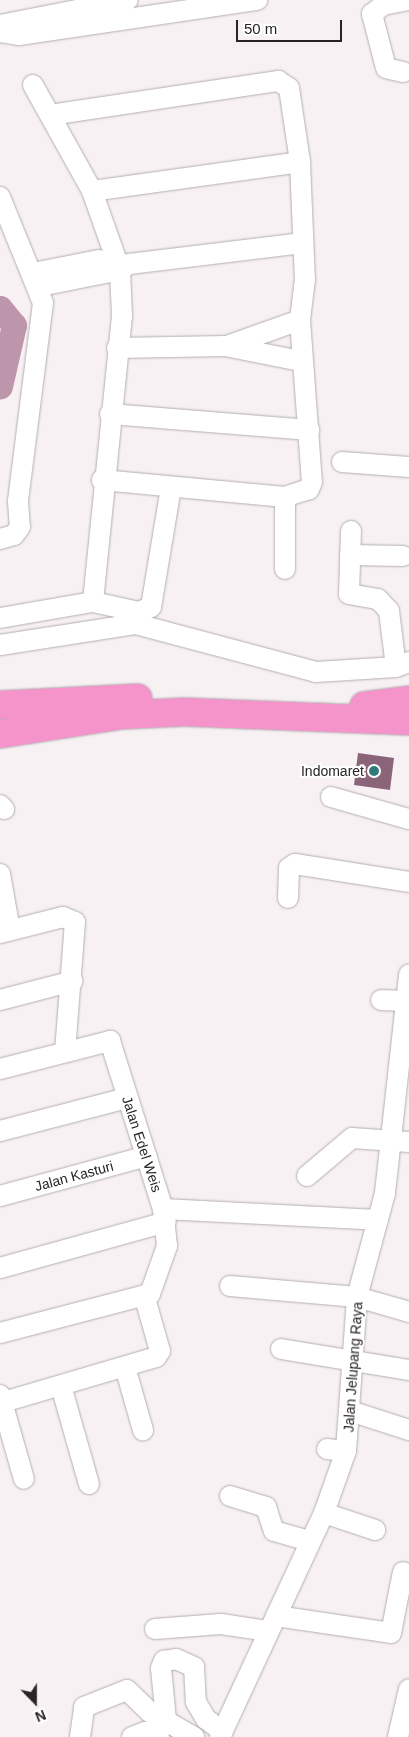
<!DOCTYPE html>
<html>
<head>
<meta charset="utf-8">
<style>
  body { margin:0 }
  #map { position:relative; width:409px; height:1737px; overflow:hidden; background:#f8f1f4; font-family:Arial,sans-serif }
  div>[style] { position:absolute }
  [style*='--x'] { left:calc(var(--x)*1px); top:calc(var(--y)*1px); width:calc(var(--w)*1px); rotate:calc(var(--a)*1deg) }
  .river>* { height:25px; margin:-12.5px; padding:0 12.5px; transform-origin:12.5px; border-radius:12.5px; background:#be96ab }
  .building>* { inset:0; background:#8a6579 }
  .roads { filter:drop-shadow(0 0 1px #b4adb1) drop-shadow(0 0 1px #b4adb1) }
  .minor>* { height:20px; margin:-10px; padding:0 10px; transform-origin:10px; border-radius:10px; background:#fff }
  .highway>* { height:28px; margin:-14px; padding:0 14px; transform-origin:14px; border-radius:14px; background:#f593cb }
  .dots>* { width:14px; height:14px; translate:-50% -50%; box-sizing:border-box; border:2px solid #fff; border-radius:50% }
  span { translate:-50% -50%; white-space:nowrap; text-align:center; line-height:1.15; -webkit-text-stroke:4px #fff; paint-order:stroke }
  .poi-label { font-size:14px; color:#272426 }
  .right { translate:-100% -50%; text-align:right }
  .street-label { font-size:14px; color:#272426 }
  .north { position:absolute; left:10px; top:1677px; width:50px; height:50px; -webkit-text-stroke:4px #fff; paint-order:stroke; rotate:158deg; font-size:14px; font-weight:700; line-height:20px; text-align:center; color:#272426 }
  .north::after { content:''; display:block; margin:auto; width:18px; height:22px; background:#272426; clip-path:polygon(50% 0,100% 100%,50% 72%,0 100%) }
  .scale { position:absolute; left:236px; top:20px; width:106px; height:22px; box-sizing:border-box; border:2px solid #272426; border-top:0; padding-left:6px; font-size:15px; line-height:18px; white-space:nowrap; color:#272426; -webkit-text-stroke:4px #fff; paint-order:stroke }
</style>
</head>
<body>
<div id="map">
  <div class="river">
    <i style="--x:0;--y:308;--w:22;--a:51"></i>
    <i style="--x:14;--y:325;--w:63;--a:102.9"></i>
  </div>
  <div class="building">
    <i style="clip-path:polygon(358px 753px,394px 758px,390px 790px,354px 785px)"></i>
  </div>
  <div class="roads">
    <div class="minor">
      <i style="--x:0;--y:25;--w:130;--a:-11.1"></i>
      <i style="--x:0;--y:32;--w:19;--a:9"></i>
      <i style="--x:19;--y:35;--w:241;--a:-8.4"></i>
      <i style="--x:403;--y:72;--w:17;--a:-167"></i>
      <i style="--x:386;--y:68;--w:56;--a:-104.5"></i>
      <i style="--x:372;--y:14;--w:14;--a:-39"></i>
      <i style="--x:383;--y:5;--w:26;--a:-11"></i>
      <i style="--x:33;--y:85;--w:121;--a:60.9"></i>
      <i style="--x:92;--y:191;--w:84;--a:70.5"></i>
      <i style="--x:120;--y:270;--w:46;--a:87.5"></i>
      <i style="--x:122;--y:316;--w:287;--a:95.8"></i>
      <i style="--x:50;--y:115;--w:231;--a:-8.5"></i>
      <i style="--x:278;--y:81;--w:13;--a:32"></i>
      <i style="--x:289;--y:88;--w:75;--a:81.5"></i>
      <i style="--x:300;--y:162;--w:117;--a:87.6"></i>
      <i style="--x:305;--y:279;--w:41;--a:97"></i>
      <i style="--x:300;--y:320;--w:162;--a:85.8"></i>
      <i style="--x:312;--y:482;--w:8;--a:113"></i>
      <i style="--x:309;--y:489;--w:25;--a:162"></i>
      <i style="--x:285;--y:497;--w:184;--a:-174.7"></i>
      <i style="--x:92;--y:191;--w:210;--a:-7.9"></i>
      <i style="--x:0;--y:197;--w:114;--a:67.9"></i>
      <i style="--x:43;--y:303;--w:200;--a:97.2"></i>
      <i style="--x:18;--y:501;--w:26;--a:86"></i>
      <i style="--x:20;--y:527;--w:10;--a:127"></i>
      <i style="--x:14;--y:535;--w:15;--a:164"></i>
      <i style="--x:33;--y:273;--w:67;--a:-11.1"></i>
      <i style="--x:40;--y:286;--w:82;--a:-11.3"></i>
      <i style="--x:120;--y:270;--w:11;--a:-34"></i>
      <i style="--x:129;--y:264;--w:175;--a:-6.9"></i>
      <i style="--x:227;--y:346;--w:77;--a:-19.6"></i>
      <i style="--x:117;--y:348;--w:108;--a:-1.1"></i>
      <i style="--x:225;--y:346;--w:77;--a:11.2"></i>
      <i style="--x:110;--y:414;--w:200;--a:4.6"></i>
      <i style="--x:342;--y:462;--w:67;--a:4.3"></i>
      <i style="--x:285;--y:497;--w:72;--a:90"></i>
      <i style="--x:351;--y:531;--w:63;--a:91.8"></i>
      <i style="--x:349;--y:594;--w:29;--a:10"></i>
      <i style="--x:378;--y:599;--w:16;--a:47"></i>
      <i style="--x:389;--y:611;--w:56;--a:82.9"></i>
      <i style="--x:350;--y:555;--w:53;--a:1.1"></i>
      <i style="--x:0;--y:618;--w:94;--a:-9.8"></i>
      <i style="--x:93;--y:602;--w:47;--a:12.3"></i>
      <i style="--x:139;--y:612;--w:13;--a:-23"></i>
      <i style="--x:151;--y:607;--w:122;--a:-80.5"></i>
      <i style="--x:0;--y:645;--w:138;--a:-8.8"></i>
      <i style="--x:136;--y:624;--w:186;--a:14.9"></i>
      <i style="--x:316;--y:672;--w:80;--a:-3.6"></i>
      <i style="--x:396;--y:667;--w:14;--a:-21"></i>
      <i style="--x:331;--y:797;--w:81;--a:15.8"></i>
      <i style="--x:0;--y:805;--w:6;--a:45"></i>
      <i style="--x:0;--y:874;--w:57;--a:79.9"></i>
      <i style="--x:288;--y:898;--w:30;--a:-88"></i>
      <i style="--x:289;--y:868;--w:7;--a:-34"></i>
      <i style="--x:295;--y:864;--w:115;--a:9"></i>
      <i style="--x:0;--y:933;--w:65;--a:-14.3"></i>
      <i style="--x:63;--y:917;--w:13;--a:23"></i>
      <i style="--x:75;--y:922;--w:130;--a:94.4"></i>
      <i style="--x:0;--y:1000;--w:75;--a:-14.6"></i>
      <i style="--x:381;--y:1000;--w:23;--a:2"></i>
      <i style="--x:0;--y:1069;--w:114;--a:-14.3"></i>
      <i style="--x:110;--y:1041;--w:176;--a:72.5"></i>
      <i style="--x:163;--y:1209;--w:215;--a:2.9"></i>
      <i style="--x:0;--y:1131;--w:131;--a:-14.6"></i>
      <i style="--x:307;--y:1176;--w:59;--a:-40.2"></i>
      <i style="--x:352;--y:1138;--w:57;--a:4"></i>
      <i style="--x:0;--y:1196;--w:152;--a:-15.2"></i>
      <i style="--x:0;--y:1268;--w:172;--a:-15.5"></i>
      <i style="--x:230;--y:1286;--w:127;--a:5"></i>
      <i style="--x:357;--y:1297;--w:54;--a:16.1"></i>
      <i style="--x:0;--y:1333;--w:155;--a:-14.6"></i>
      <i style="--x:150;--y:1294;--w:51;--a:-70.5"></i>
      <i style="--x:167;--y:1246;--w:37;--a:-96"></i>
      <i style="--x:281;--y:1349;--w:130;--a:9.3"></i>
      <i style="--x:125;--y:1367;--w:66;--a:74.1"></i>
      <i style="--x:61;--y:1386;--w:102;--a:74.1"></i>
      <i style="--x:0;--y:1395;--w:87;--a:74.1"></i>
      <i style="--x:0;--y:1403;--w:163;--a:-16.4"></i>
      <i style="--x:156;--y:1357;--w:7;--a:-56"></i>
      <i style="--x:160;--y:1351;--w:58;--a:-105.9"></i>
      <i style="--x:350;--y:1411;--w:62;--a:17.9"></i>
      <i style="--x:327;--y:1449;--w:19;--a:6"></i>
      <i style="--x:230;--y:1496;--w:38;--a:17"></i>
      <i style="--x:266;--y:1507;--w:25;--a:72"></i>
      <i style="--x:274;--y:1531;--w:36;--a:16"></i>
      <i style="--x:324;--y:1513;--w:54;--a:18.4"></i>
      <i style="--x:276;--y:1616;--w:116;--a:8.4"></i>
      <i style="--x:391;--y:1633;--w:62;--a:-78.9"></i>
      <i style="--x:155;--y:1629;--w:66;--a:-4.3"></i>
      <i style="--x:221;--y:1624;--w:48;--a:8.5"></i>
      <i style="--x:166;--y:1720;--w:52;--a:-95.5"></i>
      <i style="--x:161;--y:1668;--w:8;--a:-67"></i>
      <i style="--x:164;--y:1661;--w:12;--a:-9"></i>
      <i style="--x:176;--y:1659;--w:20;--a:24"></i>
      <i style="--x:194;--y:1667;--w:35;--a:87"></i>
      <i style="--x:196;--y:1702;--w:20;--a:60"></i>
      <i style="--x:206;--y:1719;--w:21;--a:37"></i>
      <i style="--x:80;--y:1737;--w:30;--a:-82"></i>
      <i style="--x:84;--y:1707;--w:46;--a:-21.6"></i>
      <i style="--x:127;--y:1690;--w:32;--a:44"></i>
      <i style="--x:150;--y:1712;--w:51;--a:29.6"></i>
      <i style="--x:132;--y:1737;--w:14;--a:-21"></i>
      <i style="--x:145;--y:1732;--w:15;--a:20"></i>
      <i style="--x:220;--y:1737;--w:247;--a:-65.1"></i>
      <i style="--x:324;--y:1513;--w:66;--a:-70.5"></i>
      <i style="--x:346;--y:1451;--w:154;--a:-85.9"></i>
      <i style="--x:357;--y:1297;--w:108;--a:-74.9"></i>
      <i style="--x:385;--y:1193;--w:220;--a:-83.7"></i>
      <i style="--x:398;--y:1737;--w:49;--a:-77.1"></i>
    </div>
    <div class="highway">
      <i style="--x:0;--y:705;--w:138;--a:-2.9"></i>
      <i style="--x:364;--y:706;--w:45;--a:-7.6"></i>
      <i style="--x:0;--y:734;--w:122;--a:-8.9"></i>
      <i style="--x:121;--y:715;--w:64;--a:-2.7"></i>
      <i style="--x:185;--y:712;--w:224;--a:2.3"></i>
    </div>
  </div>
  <div class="dots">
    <i style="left:374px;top:771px;background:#307a7a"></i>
  </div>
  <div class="poi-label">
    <span class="right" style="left:364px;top:771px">Indomaret</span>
  </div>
  <div class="street-label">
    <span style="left:142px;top:1144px;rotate:72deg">Jalan Edel Weis</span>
    <span style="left:74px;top:1176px;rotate:-15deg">Jalan Kasturi</span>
    <span style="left:353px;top:1367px;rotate:-86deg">Jalan Jelupang Raya</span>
  </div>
  <div class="north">N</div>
  <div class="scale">50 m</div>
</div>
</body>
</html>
